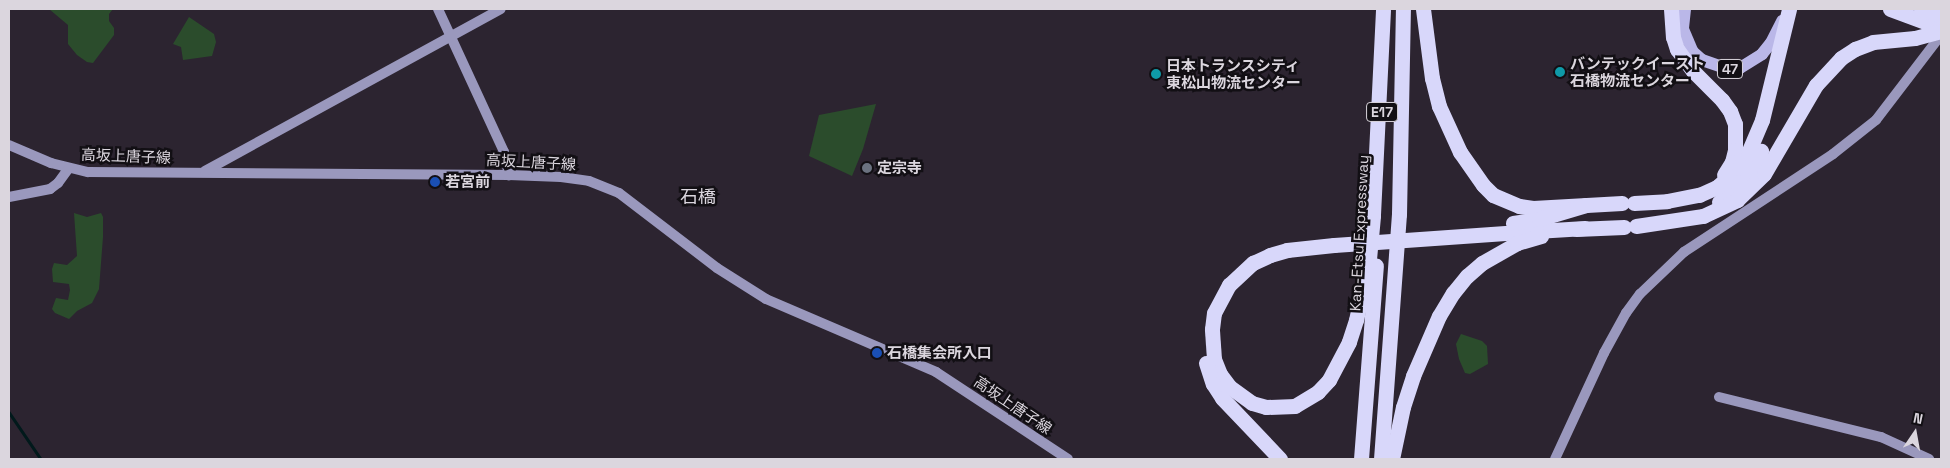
<!DOCTYPE html>
<html>
<head>
<meta charset="utf-8">
<style>
  body { margin:0 }
  #map { position:relative; width:1950px; height:468px; overflow:hidden; background:#2c2430; font-family:"Space Grotesk","Noto Sans JP",sans-serif }
  div>[style] { position:absolute }
  [style*='--x'] { left:calc(var(--x)*1px); top:calc(var(--y)*1px); width:calc(var(--w)*1px); rotate:calc(var(--a)*1deg) }
  .green>* { inset:0; background:#2b4c2c }
  .stream>* { height:2.5px; margin:-1.25px; padding:0 1.25px; transform-origin:1.25px; border-radius:1.25px; background:#01191b }
  .secondary>* { height:10px; margin:-5px; padding:0 5px; transform-origin:5px; border-radius:5px; background:#9a98bd }
  .primary>* { height:12px; margin:-6px; padding:0 6px; transform-origin:6px; border-radius:6px; background:#bab7e8 }
  .highway>* { height:15px; margin:-7.5px; padding:0 7.5px; transform-origin:7.5px; border-radius:7.5px; background:#d8d7fa }
  .dots>* { width:14px; height:14px; translate:-50% -50%; box-sizing:border-box; border:2px solid #120f14; border-radius:50% }
  span { translate:-50% -50%; white-space:nowrap; text-align:center; line-height:1.15; -webkit-text-stroke:5px #120f14; paint-order:stroke }
  .shield-label span { padding:1px 4px; background:#120f14; border:1px solid; border-radius:4px; -webkit-text-stroke-width:0 }
  .shield-label { font-size:14px; color:#dbd6de; font-weight:700 }
  .poi-label { font-size:15px; color:#dbd6de; font-weight:700 }
  .left { translate:0 -50%; text-align:left }
  .street-label { font-size:15px; color:#dbd6de }
  .quarter-label { font-size:18px; color:#dbd6de }
  .frame { position:absolute; inset:0; border:10px solid #dbd6de; pointer-events:none }
  .north { position:absolute; left:1890px; top:408px; width:50px; height:50px; -webkit-text-stroke:4px #120f14; paint-order:stroke; rotate:12deg; font-size:14px; font-weight:700; line-height:20px; text-align:center; color:#dbd6de }
  .north::after { content:''; display:block; margin:auto; width:18px; height:22px; background:#dbd6de; clip-path:polygon(50% 0,100% 100%,50% 72%,0 100%) }
</style>
</head>
<body>
<div id="map">
  <div class="green">
    <i style="clip-path:polygon(49px 9px,113px 9px,109px 14px,109px 21px,114px 28px,114px 35px,93px 63px,87px 62px,77px 55px,68px 44px,68px 25px)"></i>
    <i style="clip-path:polygon(189px 17px,214px 34px,216px 42px,212px 56px,183px 60px,181px 47px,173px 44px)"></i>
    <i style="clip-path:polygon(876px 104px,863px 149px,852px 176px,809px 156px,819px 115px)"></i>
    <i style="clip-path:polygon(74px 213px,87px 217px,101px 213px,103px 217px,103px 237px,99px 289px,92px 303px,77px 311px,69px 319px,55px 313px,52px 309px,56px 298px,68px 300px,70px 290px,69px 284px,53px 282px,52px 269px,54px 263px,67px 265px,77px 256px)"></i>
    <i style="clip-path:polygon(1461px 334px,1482px 341px,1487px 346px,1488px 364px,1470px 374px,1465px 373px,1459px 359px,1456px 344px)"></i>
  </div>
  <div class="stream">
    <i style="--x:9;--y:412;--w:57;--a:55.8"></i>
  </div>
  <div class="secondary">
    <i style="--x:438;--y:9;--w:157;--a:65.2"></i>
    <i style="--x:504;--y:152;--w:24;--a:78"></i>
    <i style="--x:9;--y:145;--w:46;--a:23.2"></i>
    <i style="--x:51;--y:163;--w:38;--a:14"></i>
    <i style="--x:88;--y:172;--w:421;--a:0.4"></i>
    <i style="--x:509;--y:175;--w:52;--a:2.2"></i>
    <i style="--x:561;--y:177;--w:28;--a:8"></i>
    <i style="--x:589;--y:181;--w:32;--a:22"></i>
    <i style="--x:619;--y:193;--w:123;--a:37.4"></i>
    <i style="--x:717;--y:268;--w:58;--a:32.3"></i>
    <i style="--x:766;--y:299;--w:185;--a:23.2"></i>
    <i style="--x:936;--y:372;--w:158;--a:33.4"></i>
    <i style="--x:205;--y:171;--w:337;--a:-28.7"></i>
    <i style="--x:9;--y:197;--w:42;--a:-11"></i>
    <i style="--x:50;--y:189;--w:10;--a:-37"></i>
    <i style="--x:58;--y:183;--w:17;--a:-54"></i>
    <i style="--x:1719;--y:397;--w:167;--a:13.9"></i>
    <i style="--x:1881;--y:437;--w:53;--a:24.6"></i>
    <i style="--x:1555;--y:459;--w:117;--a:-65.2"></i>
    <i style="--x:1604;--y:353;--w:46;--a:-61.2"></i>
    <i style="--x:1626;--y:313;--w:24;--a:-54"></i>
    <i style="--x:1640;--y:294;--w:61;--a:-43.7"></i>
    <i style="--x:1684;--y:252;--w:178;--a:-33.3"></i>
    <i style="--x:1833;--y:154;--w:55;--a:-38.3"></i>
    <i style="--x:1876;--y:120;--w:107;--a:-52.6"></i>
  </div>
  <div class="primary">
    <i style="--x:1685;--y:9;--w:20;--a:96"></i>
    <i style="--x:1683;--y:29;--w:25;--a:67"></i>
    <i style="--x:1693;--y:52;--w:12;--a:42"></i>
    <i style="--x:1702;--y:60;--w:28;--a:19"></i>
    <i style="--x:1728;--y:69;--w:12;--a:-5"></i>
    <i style="--x:1740;--y:68;--w:26;--a:-32"></i>
    <i style="--x:1762;--y:54;--w:14;--a:-51"></i>
    <i style="--x:1771;--y:43;--w:25;--a:-63"></i>
  </div>
  <div class="highway">
    <i style="--x:1423;--y:9;--w:70;--a:82.6"></i>
    <i style="--x:1432;--y:78;--w:29;--a:76"></i>
    <i style="--x:1439;--y:106;--w:51;--a:65.5"></i>
    <i style="--x:1460;--y:152;--w:40;--a:55.1"></i>
    <i style="--x:1483;--y:185;--w:14;--a:45"></i>
    <i style="--x:1493;--y:195;--w:28;--a:23"></i>
    <i style="--x:1519;--y:206;--w:14;--a:8"></i>
    <i style="--x:1533;--y:208;--w:89;--a:-3.2"></i>
    <i style="--x:1671;--y:9;--w:28;--a:86"></i>
    <i style="--x:1673;--y:37;--w:13;--a:72"></i>
    <i style="--x:1677;--y:49;--w:27;--a:54"></i>
    <i style="--x:1693;--y:71;--w:41;--a:45"></i>
    <i style="--x:1722;--y:100;--w:14;--a:54"></i>
    <i style="--x:1730;--y:111;--w:14;--a:69"></i>
    <i style="--x:1735;--y:124;--w:26;--a:90"></i>
    <i style="--x:1735;--y:150;--w:12;--a:104"></i>
    <i style="--x:1732;--y:162;--w:15;--a:122"></i>
    <i style="--x:1890;--y:9;--w:54;--a:20.4"></i>
    <i style="--x:1921;--y:9;--w:21;--a:19"></i>
    <i style="--x:1383;--y:10;--w:206;--a:92.8"></i>
    <i style="--x:1373;--y:216;--w:43;--a:95.3"></i>
    <i style="--x:1369;--y:259;--w:62;--a:102"></i>
    <i style="--x:1356;--y:320;--w:23;--a:108"></i>
    <i style="--x:1349;--y:342;--w:43;--a:117.8"></i>
    <i style="--x:1329;--y:380;--w:16;--a:133"></i>
    <i style="--x:1318;--y:392;--w:27;--a:149"></i>
    <i style="--x:1295;--y:406;--w:29;--a:178"></i>
    <i style="--x:1266;--y:407;--w:15;--a:-164"></i>
    <i style="--x:1252;--y:403;--w:29;--a:-144"></i>
    <i style="--x:1229;--y:386;--w:15;--a:-127"></i>
    <i style="--x:1220;--y:374;--w:16;--a:-112"></i>
    <i style="--x:1214;--y:359;--w:30;--a:-94"></i>
    <i style="--x:1212;--y:329;--w:16;--a:-83"></i>
    <i style="--x:1214;--y:313;--w:32;--a:-62"></i>
    <i style="--x:1229;--y:285;--w:33;--a:-43"></i>
    <i style="--x:1253;--y:263;--w:19;--a:-25"></i>
    <i style="--x:1270;--y:255;--w:18;--a:-16"></i>
    <i style="--x:1287;--y:250;--w:47;--a:-6.1"></i>
    <i style="--x:1334;--y:245;--w:186;--a:-4"></i>
    <i style="--x:1520;--y:232;--w:65;--a:-3.5"></i>
    <i style="--x:1719;--y:202;--w:25;--a:-40"></i>
    <i style="--x:1738;--y:186;--w:19;--a:-51"></i>
    <i style="--x:1750;--y:171;--w:23;--a:-61"></i>
    <i style="--x:1634;--y:203;--w:33;--a:-3"></i>
    <i style="--x:1667;--y:201;--w:33;--a:-11"></i>
    <i style="--x:1699;--y:195;--w:20;--a:-24"></i>
    <i style="--x:1717;--y:187;--w:29;--a:-41"></i>
    <i style="--x:1739;--y:168;--w:17;--a:-59"></i>
    <i style="--x:1748;--y:153;--w:36;--a:-67"></i>
    <i style="--x:1762;--y:120;--w:114;--a:-76.3"></i>
    <i style="--x:1513;--y:223;--w:26;--a:-9"></i>
    <i style="--x:1539;--y:219;--w:49;--a:-16.6"></i>
    <i style="--x:1636;--y:226;--w:68;--a:-8.5"></i>
    <i style="--x:1703;--y:216;--w:38;--a:-25"></i>
    <i style="--x:1737;--y:200;--w:37;--a:-44"></i>
    <i style="--x:1764;--y:174;--w:103;--a:-59.7"></i>
    <i style="--x:1816;--y:85;--w:37;--a:-47"></i>
    <i style="--x:1841;--y:58;--w:17;--a:-33"></i>
    <i style="--x:1855;--y:49;--w:19;--a:-21"></i>
    <i style="--x:1873;--y:42;--w:42;--a:-5.4"></i>
    <i style="--x:1915;--y:38;--w:27;--a:-15"></i>
    <i style="--x:1576;--y:229;--w:48;--a:-2.4"></i>
    <i style="--x:1206;--y:363;--w:22;--a:72"></i>
    <i style="--x:1213;--y:384;--w:17;--a:57"></i>
    <i style="--x:1222;--y:398;--w:84;--a:46.4"></i>
    <i style="--x:1361;--y:459;--w:194;--a:-85.6"></i>
    <i style="--x:1381;--y:459;--w:246;--a:-85.8"></i>
    <i style="--x:1399;--y:214;--w:205;--a:-88.9"></i>
    <i style="--x:1392;--y:459;--w:53;--a:-78.1"></i>
    <i style="--x:1403;--y:407;--w:33;--a:-72"></i>
    <i style="--x:1413;--y:376;--w:65;--a:-66.6"></i>
    <i style="--x:1439;--y:316;--w:27;--a:-59"></i>
    <i style="--x:1453;--y:293;--w:22;--a:-51"></i>
    <i style="--x:1467;--y:276;--w:20;--a:-41"></i>
    <i style="--x:1482;--y:263;--w:40;--a:-29.7"></i>
    <i style="--x:1517;--y:243;--w:25;--a:-16"></i>
  </div>
  <div class="dots">
    <i style="left:1560px;top:72px;background:#0f9aa8"></i>
    <i style="left:1156px;top:74px;background:#0f9aa8"></i>
    <i style="left:867px;top:168px;background:#6b7280"></i>
    <i style="left:435px;top:182px;background:#1a4fb4"></i>
    <i style="left:877px;top:353px;background:#1a4fb4"></i>
  </div>
  <div class="shield-label">
    <span style="left:1730px;top:69px">47</span>
    <span style="left:1382px;top:112px">E17</span>
  </div>
  <div class="poi-label">
    <span class="left" style="left:1570px;top:72px">バンテックイースト<br>石橋物流センター</span>
    <span class="left" style="left:1166px;top:74px">日本トランスシティ<br>東松山物流センター</span>
    <span class="left" style="left:877px;top:168px">定宗寺</span>
    <span class="left" style="left:445px;top:182px">若宮前</span>
    <span class="left" style="left:887px;top:353px">石橋集会所入口</span>
  </div>
  <div class="street-label">
    <span style="left:126px;top:156px;rotate:2deg">高坂上唐子線</span>
    <span style="left:531px;top:162px;rotate:3deg">高坂上唐子線</span>
    <span style="left:1359px;top:233px;rotate:-87deg">Kan-Etsu Expressway</span>
    <span style="left:1013px;top:405px;rotate:34deg">高坂上唐子線</span>
  </div>
  <div class="quarter-label">
    <span style="left:698px;top:197px">石橋</span>
  </div>
  <div class="frame"></div>
  <div class="north">N</div>
</div>
</body>
</html>
